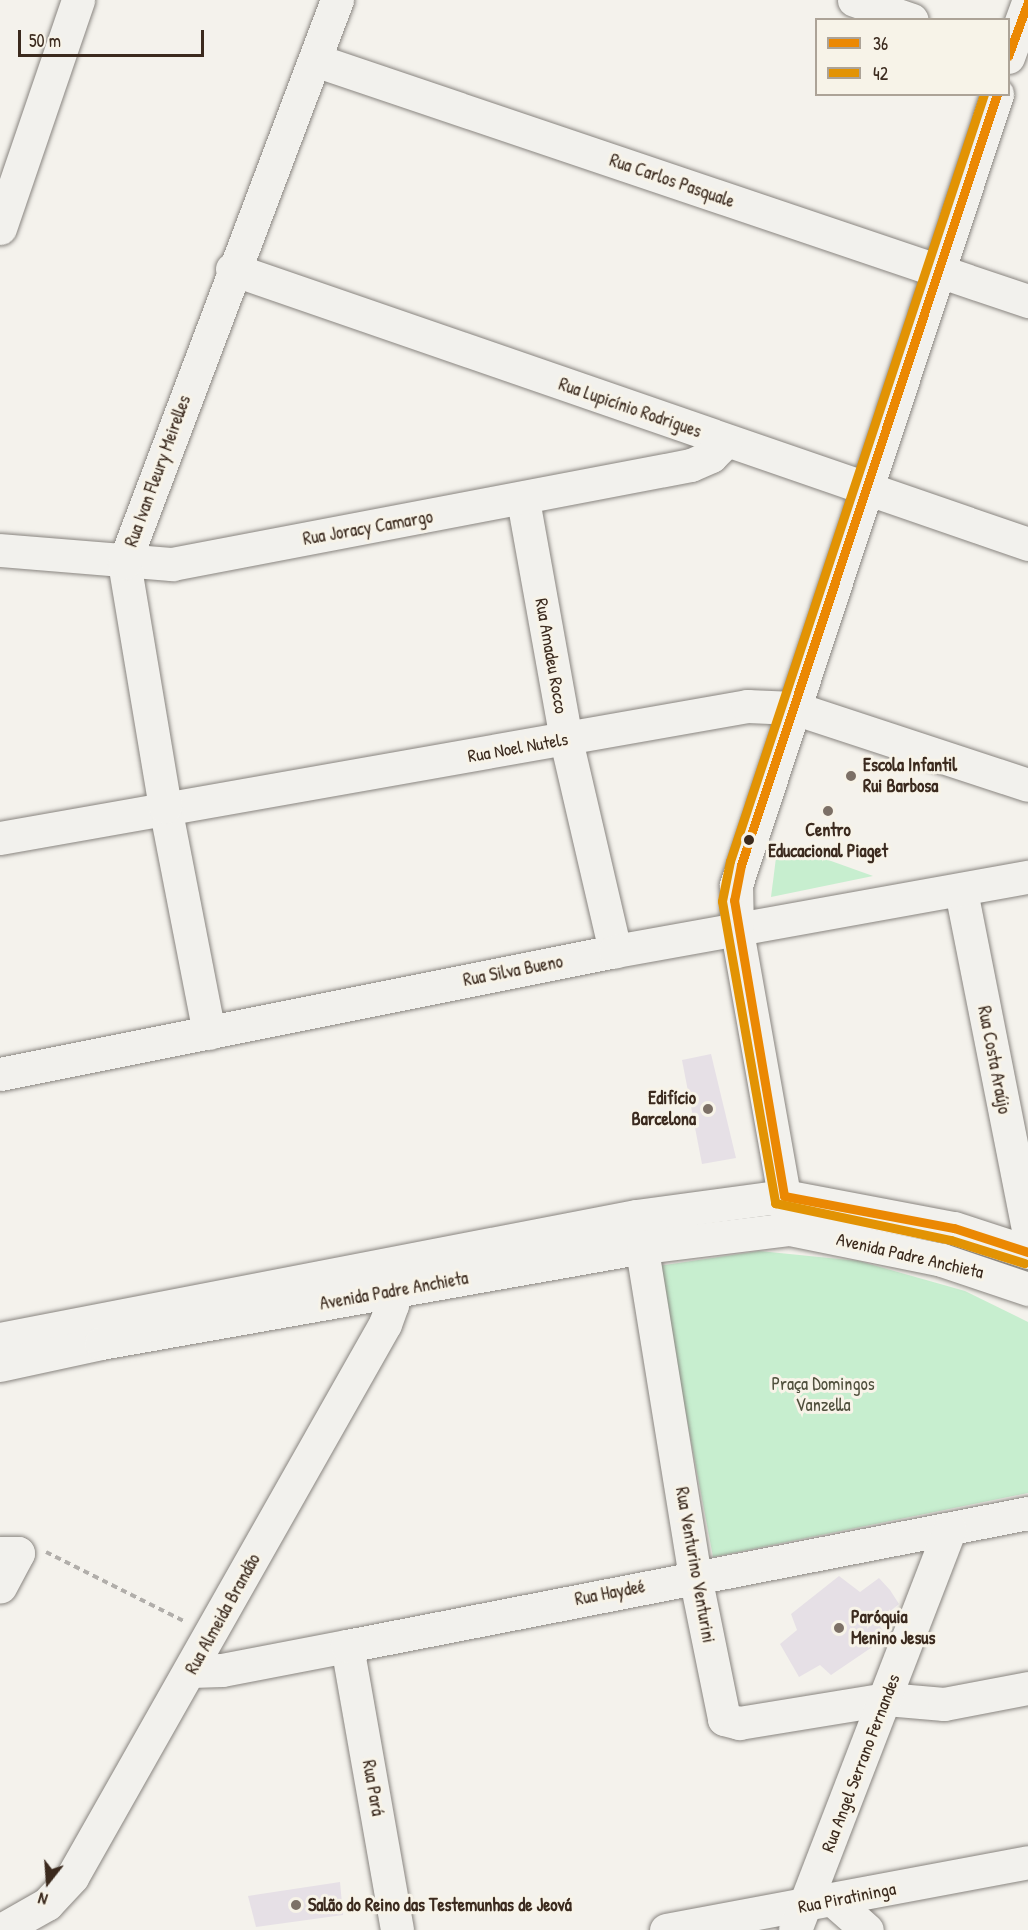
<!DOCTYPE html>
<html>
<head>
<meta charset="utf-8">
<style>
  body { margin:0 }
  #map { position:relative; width:1028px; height:1930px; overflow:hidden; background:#f4f2ec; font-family:"Patrick Hand",sans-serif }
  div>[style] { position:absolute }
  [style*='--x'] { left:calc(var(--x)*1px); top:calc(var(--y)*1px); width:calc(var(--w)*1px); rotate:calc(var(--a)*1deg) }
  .green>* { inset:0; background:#c7eecf }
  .building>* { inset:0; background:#e6e0e6 }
  .path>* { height:4px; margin-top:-2px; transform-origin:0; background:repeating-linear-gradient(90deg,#b1aeaa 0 6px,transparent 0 10.5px) }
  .roads { filter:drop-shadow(0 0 2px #898580) drop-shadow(0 0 2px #898580) }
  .minor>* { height:33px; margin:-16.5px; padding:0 16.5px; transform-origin:16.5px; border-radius:16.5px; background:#f2f1ed }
  .bus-1>* { height:9px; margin:-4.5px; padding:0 4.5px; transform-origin:4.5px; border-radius:4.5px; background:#eb8803 }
  .bus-2>* { height:9px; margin:-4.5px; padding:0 4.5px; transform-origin:4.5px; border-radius:4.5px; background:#e29304 }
  .dots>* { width:16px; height:16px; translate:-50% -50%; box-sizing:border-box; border:3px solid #f7f3e8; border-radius:50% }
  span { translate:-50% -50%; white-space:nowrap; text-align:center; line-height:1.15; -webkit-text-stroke:6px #f7f3e8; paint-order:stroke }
  .street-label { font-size:18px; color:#3b2a1e }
  .poi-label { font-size:18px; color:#3b2a1e; font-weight:700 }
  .left { translate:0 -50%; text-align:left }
  .right { translate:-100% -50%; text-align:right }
  .park-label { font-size:18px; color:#50503d }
  .legend { position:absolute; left:815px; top:18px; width:195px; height:78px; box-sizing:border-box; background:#f7f3e8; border:2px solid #aca397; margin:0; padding:8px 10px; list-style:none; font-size:18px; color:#3b2a1e }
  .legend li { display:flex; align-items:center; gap:12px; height:30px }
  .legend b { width:30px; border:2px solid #aca397 }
  .north { position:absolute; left:18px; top:1852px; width:60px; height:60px; -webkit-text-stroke:4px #f7f3e8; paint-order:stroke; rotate:197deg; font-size:16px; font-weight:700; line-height:24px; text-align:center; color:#3b2a1e }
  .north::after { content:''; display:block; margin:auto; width:21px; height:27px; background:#3b2a1e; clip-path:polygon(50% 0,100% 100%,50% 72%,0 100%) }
  .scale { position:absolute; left:18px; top:30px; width:186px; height:27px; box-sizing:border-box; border:3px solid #3b2a1e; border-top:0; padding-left:8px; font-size:18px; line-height:21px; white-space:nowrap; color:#3b2a1e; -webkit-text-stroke:4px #f7f3e8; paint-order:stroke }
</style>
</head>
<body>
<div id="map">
  <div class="green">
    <i style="clip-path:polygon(778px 842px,873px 876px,771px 897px)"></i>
    <i style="clip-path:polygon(759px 1251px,859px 1261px,965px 1291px,1028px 1322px,1028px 1493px,713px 1557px,658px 1266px)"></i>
  </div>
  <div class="building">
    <i style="clip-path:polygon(711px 1054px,736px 1158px,702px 1164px,682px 1060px)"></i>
    <i style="clip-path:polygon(839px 1576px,860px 1592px,879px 1578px,890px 1590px,899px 1604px,877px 1622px,887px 1637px,831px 1675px,820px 1665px,799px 1677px,780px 1644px,797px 1630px,791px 1614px)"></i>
    <i style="clip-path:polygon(340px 1882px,343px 1915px,256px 1927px,248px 1896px)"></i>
  </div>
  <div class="path">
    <i style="--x:46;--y:1552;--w:154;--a:26.6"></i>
  </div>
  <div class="roads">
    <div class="minor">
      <i style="--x:854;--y:0;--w:61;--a:19"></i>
      <i style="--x:1008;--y:57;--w:59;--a:-70"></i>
      <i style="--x:315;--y:60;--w:753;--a:18.68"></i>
      <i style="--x:0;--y:228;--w:241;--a:-71.1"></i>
      <i style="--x:232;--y:269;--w:842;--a:19.06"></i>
      <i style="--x:523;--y:500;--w:244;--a:79.8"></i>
      <i style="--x:566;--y:740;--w:217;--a:76.9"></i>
      <i style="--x:0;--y:550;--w:173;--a:4.7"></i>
      <i style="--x:172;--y:564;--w:528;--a:-10.8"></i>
      <i style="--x:691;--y:465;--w:22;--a:-24"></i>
      <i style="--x:711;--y:456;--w:20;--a:-45"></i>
      <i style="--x:0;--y:838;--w:759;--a:-10.02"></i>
      <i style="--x:747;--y:706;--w:47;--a:2.4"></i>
      <i style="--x:794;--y:708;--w:246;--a:18.2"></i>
      <i style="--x:961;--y:891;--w:346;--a:78.8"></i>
      <i style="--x:209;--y:1033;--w:230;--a:-101"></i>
      <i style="--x:165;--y:807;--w:247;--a:-99.5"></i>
      <i style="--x:124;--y:563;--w:602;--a:-69.28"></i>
      <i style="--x:0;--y:1074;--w:627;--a:-11.31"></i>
      <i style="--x:615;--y:951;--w:420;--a:-10.2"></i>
      <i style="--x:638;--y:1225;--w:356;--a:80.8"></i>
      <i style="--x:695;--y:1576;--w:146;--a:78.5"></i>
      <i style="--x:724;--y:1719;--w:16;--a:15"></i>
      <i style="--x:739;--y:1723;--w:149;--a:-9.3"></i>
      <i style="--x:886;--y:1699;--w:58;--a:4.9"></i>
      <i style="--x:944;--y:1704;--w:86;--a:-10.8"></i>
      <i style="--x:790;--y:1229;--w:303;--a:-100.1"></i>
      <i style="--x:737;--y:931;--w:46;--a:-91.2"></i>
      <i style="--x:736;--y:885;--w:833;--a:-71.74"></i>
      <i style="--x:0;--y:1339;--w:648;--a:-10.95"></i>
      <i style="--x:636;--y:1216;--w:149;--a:-7.7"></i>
      <i style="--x:784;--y:1196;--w:173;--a:10.7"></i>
      <i style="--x:954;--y:1228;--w:78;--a:18"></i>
      <i style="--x:0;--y:1365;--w:103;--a:-12.3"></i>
      <i style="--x:101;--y:1343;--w:550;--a:-10.04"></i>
      <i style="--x:643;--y:1247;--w:148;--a:-7"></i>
      <i style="--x:790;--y:1229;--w:155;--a:11.5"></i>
      <i style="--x:942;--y:1260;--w:91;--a:18.6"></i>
      <i style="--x:0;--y:1553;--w:18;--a:0"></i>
      <i style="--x:18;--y:1553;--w:38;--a:118"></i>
      <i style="--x:347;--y:1646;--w:288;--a:80"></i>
      <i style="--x:191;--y:1671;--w:31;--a:-2"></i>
      <i style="--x:222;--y:1670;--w:127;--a:-10.9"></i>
      <i style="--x:347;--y:1646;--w:694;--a:-11.05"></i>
      <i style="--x:833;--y:1900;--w:45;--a:41.4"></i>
      <i style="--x:1;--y:1930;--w:53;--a:-29.5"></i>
      <i style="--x:47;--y:1904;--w:37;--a:-47"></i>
      <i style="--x:72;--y:1877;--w:635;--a:-60.49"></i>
      <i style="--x:385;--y:1324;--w:20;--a:-70"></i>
      <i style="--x:392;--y:1305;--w:32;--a:-86"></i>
      <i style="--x:666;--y:1930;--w:368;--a:-10.6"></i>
      <i style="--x:795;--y:1930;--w:430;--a:-68.9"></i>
    </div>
  </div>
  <div class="bus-1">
    <i style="--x:1008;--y:56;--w:58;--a:-69.7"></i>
    <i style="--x:997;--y:94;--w:812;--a:108.37"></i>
    <i style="--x:741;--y:865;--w:36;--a:101"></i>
    <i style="--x:734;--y:900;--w:300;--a:80.4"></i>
    <i style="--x:784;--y:1196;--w:173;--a:10.7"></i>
    <i style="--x:954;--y:1228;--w:78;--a:18"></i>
  </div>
  <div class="bus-2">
    <i style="--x:984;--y:94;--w:808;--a:108.32"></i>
    <i style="--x:730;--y:861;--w:41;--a:101.3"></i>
    <i style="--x:722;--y:901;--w:307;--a:80"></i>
    <i style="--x:775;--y:1203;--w:180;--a:11.9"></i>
    <i style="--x:951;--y:1240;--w:77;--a:17.5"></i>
  </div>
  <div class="dots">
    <i style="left:851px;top:776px;background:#7c7066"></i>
    <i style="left:828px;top:811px;background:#7c7066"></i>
    <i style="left:749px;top:840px;background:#3b2a1e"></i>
    <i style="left:708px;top:1109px;background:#7c7066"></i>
    <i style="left:839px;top:1628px;background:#7c7066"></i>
    <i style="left:296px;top:1905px;background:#7c7066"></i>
  </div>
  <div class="street-label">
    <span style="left:672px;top:181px;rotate:19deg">Rua Carlos Pasquale</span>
    <span style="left:630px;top:408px;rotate:19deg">Rua Lupicínio Rodrigues</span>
    <span style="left:158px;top:471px;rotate:-70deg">Rua Ivan Fleury Meirelles</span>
    <span style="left:368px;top:528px;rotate:-10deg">Rua Joracy Camargo</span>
    <span style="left:551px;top:656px;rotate:80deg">Rua Amadeu Rocco</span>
    <span style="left:518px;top:748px;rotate:-10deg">Rua Noel Nutels</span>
    <span style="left:513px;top:971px;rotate:-11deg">Rua Silva Bueno</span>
    <span style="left:994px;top:1060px;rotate:79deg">Rua Costa Araújo</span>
    <span style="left:910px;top:1256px;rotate:13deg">Avenida Padre Anchieta</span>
    <span style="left:394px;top:1291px;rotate:-10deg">Avenida Padre Anchieta</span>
    <span style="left:695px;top:1565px;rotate:80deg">Rua Venturino Venturini</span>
    <span style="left:610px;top:1593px;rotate:-11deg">Rua Haydeé</span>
    <span style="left:223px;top:1614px;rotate:-61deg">Rua Almeida Brandão</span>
    <span style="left:861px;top:1763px;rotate:-69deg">Rua Angel Serrano Fernandes</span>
    <span style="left:373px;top:1788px;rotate:80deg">Rua Pará</span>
    <span style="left:847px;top:1898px;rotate:-11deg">Rua Piratininga</span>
  </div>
  <div class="poi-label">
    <span class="left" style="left:863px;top:776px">Escola Infantil<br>Rui Barbosa</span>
    <span style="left:828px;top:841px">Centro<br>Educacional Piaget</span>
    <span class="right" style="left:696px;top:1109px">Edifício<br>Barcelona</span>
    <span class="left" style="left:851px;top:1628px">Paróquia<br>Menino Jesus</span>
    <span class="left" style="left:308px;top:1905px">Salão do Reino das Testemunhas de Jeová</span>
  </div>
  <div class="park-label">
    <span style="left:823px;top:1395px">Praça Domingos<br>Vanzella</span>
  </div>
  <ul class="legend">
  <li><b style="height:8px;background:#eb8803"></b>36</li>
  <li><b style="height:8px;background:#e29304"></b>42</li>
  </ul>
  <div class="north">N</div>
  <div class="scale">50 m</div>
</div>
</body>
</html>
